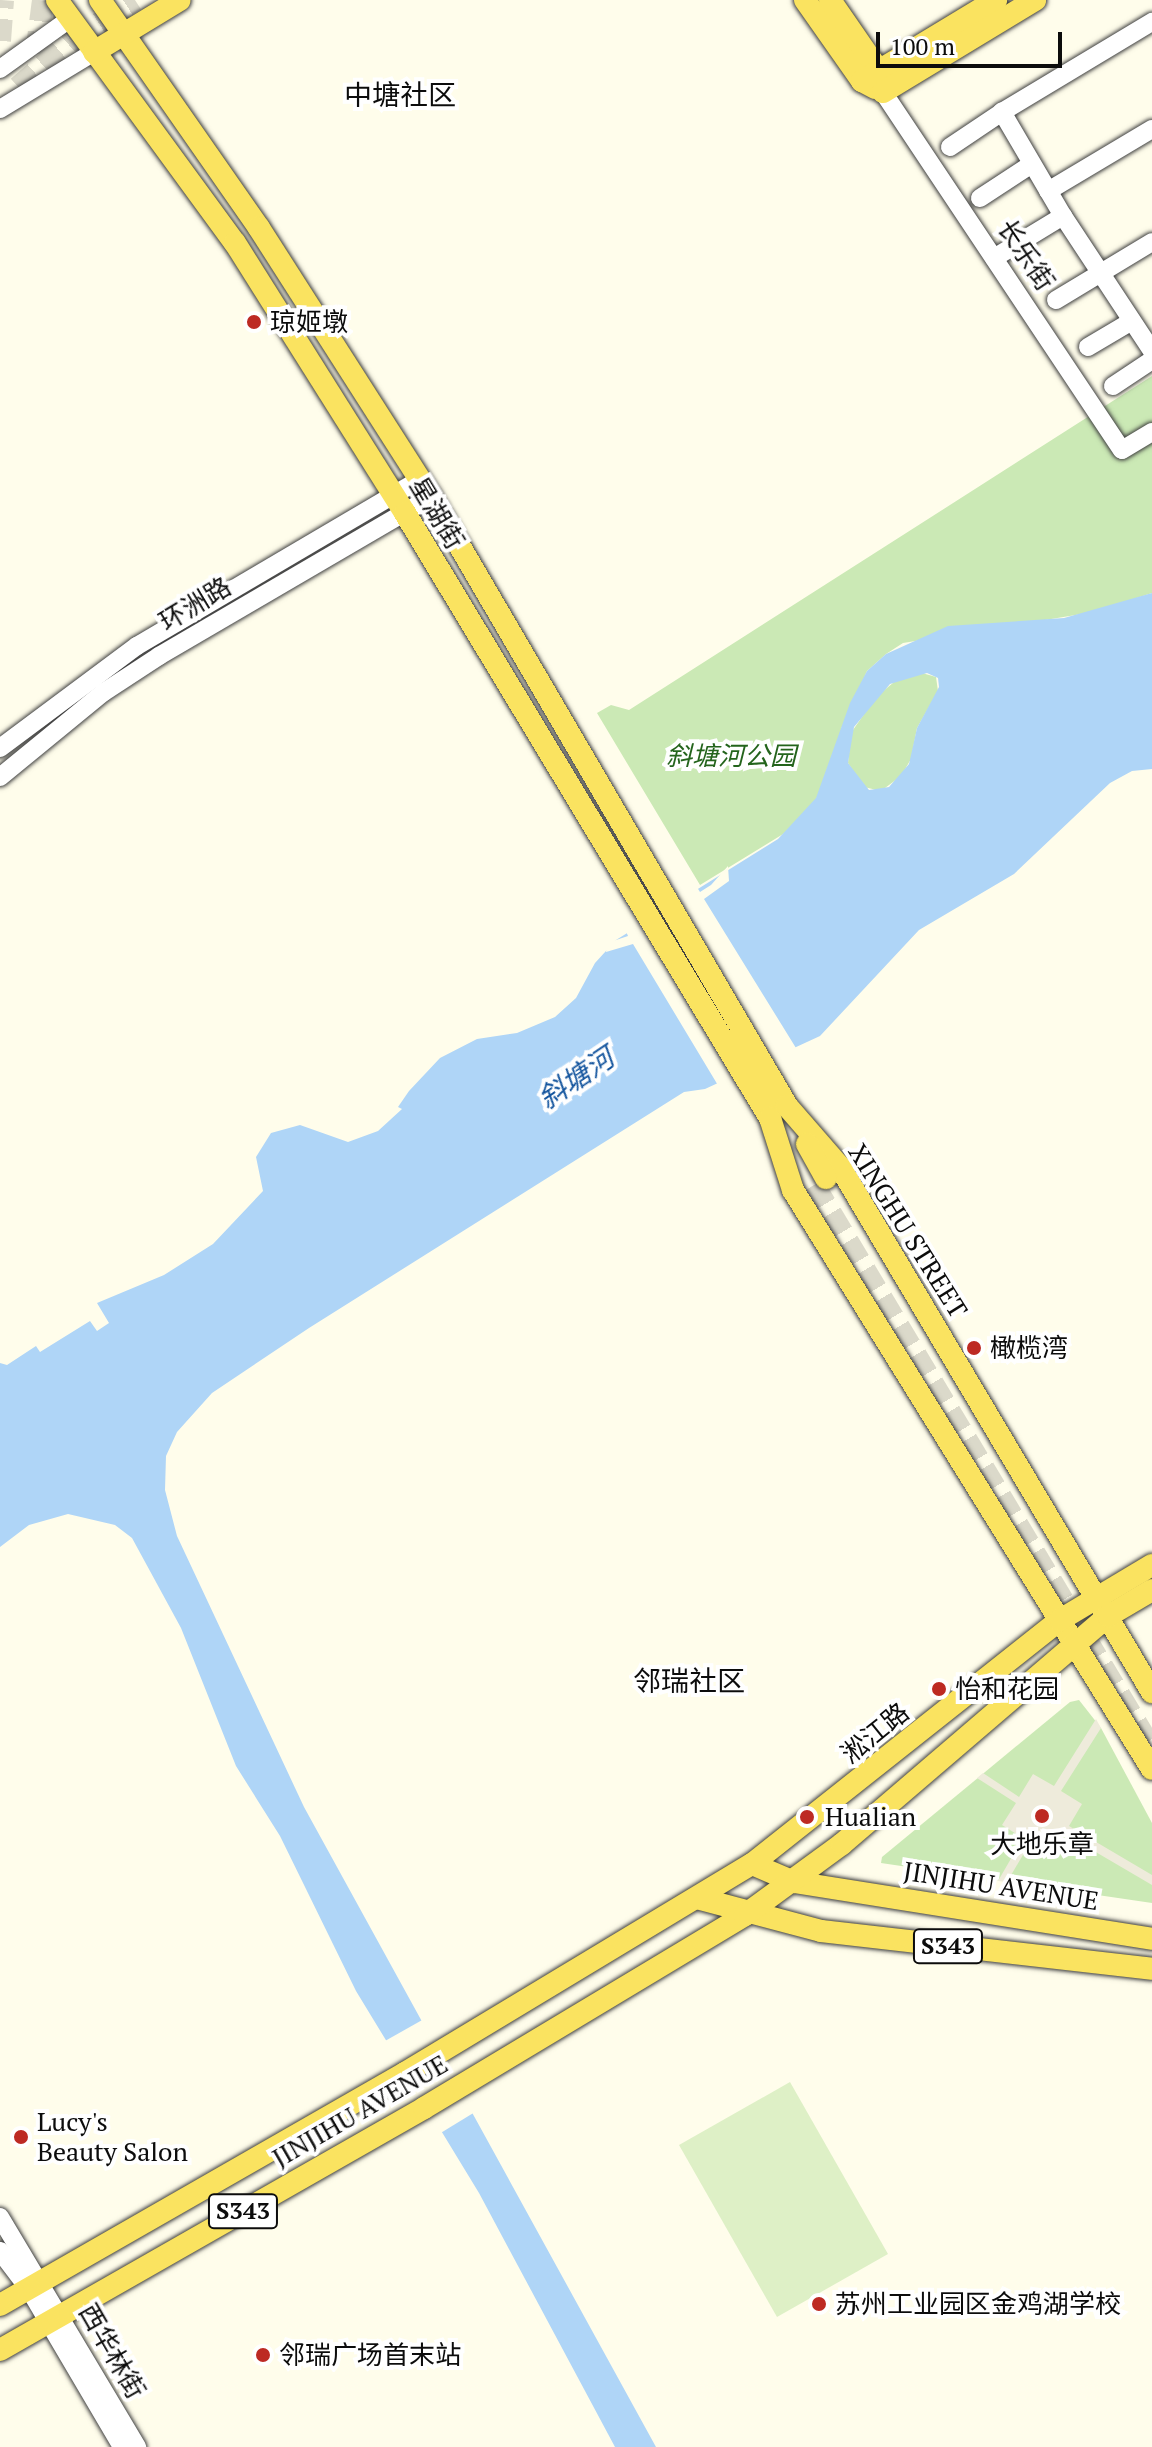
<!DOCTYPE html>
<html>
<head>
<meta charset="utf-8">
<style>
  body { margin:0 }
  #map { position:relative; width:1152px; height:2447px; overflow:hidden; background:#fffdeb; font-family:"PT Serif","Noto Sans SC",serif }
  div>[style] { position:absolute }
  [style*='--x'] { left:calc(var(--x)*1px); top:calc(var(--y)*1px); width:calc(var(--w)*1px); rotate:calc(var(--a)*1deg) }
  .green>* { inset:0; background:#cbe9b5 }
  .pitch>* { inset:0; background:#def0c6 }
  .plaza>* { inset:0; background:#eeebdb }
  .water>* { inset:0; background:#afd5f7 }
  .pier>* { inset:0; background:#fffdeb }
  .major-tunnel>* { height:22px; margin-top:-11px; transform-origin:0; background:repeating-linear-gradient(90deg,#dbd9ca 0 22px,transparent 0 33px) }
  .roads { filter:drop-shadow(0 0 2px #3f3f3f) drop-shadow(0 0 2px #3f3f3f) }
  .minor>* { height:18px; margin:-9px; padding:0 9px; transform-origin:9px; border-radius:9px; background:#fff }
  .major>* { height:22px; margin:-11px; padding:0 11px; transform-origin:11px; border-radius:11px; background:#fae360 }
  .dots>* { width:22px; height:22px; translate:-50% -50%; box-sizing:border-box; border:4px solid #fff; border-radius:50% }
  span { translate:-50% -50%; white-space:nowrap; text-align:center; line-height:1.15; -webkit-text-stroke:8px #fff; paint-order:stroke }
  .shield-label span { padding:2px 6px; background:#fff; border:2px solid; border-radius:6px; -webkit-text-stroke-width:0 }
  .shield-label { font-size:24px; color:#0c0c0c; font-weight:700 }
  .street-label { font-size:26px; color:#0c0c0c }
  .poi-label { font-size:26px; color:#0c0c0c }
  .left { translate:0 -50%; text-align:left }
  .park-label { font-size:26px; color:#24641c; font-style:italic }
  .neighbourhood-label { font-size:28px; color:#0c0c0c }
  .water-label { font-size:28px; color:#14559e; font-style:italic }
  .scale { position:absolute; left:876px; top:32px; width:186px; height:36px; box-sizing:border-box; border:4px solid #0c0c0c; border-top:0; padding-left:10px; font-size:24px; line-height:28px; white-space:nowrap; color:#0c0c0c; -webkit-text-stroke:6px #fff; paint-order:stroke }
</style>
</head>
<body>
<div id="map">
  <div class="green">
    <i style="clip-path:polygon(1152px 376px,1152px 593px,1094px 612px,903px 643px,886px 654px,867px 671px,841px 729px,853px 730px,876px 697px,899px 678px,922px 673px,936px 677px,938px 691px,917px 728px,911px 759px,901px 776px,881px 791px,864px 787px,848px 763px,851px 735px,816px 799px,788px 831px,700px 885px,597px 713px,611px 705px,629px 710px)"></i>
    <i style="clip-path:polygon(1079px 1700px,1101px 1728px,1152px 1823px,1152px 1903px,881px 1863px,882px 1857px,1070px 1702px)"></i>
  </div>
  <div class="pitch">
    <i style="clip-path:polygon(790px 2082px,888px 2254px,777px 2317px,679px 2145px)"></i>
  </div>
  <div class="plaza">
    <i style="clip-path:polygon(1096px 1719px,1101px 1728px,1061px 1791px,1082px 1804px,1069px 1826px,1152px 1875px,1152px 1885px,1065px 1834px,1052px 1855px,1030px 1843px,1007px 1882px,998px 1881px,1023px 1838px,1002px 1825px,1016px 1803px,977px 1778px,983px 1773px,1019px 1797px,1033px 1774px,1054px 1786px)"></i>
  </div>
  <div class="water">
    <i style="clip-path:polygon(evenodd,1152px 593px,1152px 769px,1132px 771px,1110px 783px,1014px 874px,919px 930px,820px 1036px,705px 1089px,684px 1092px,309px 1328px,212px 1393px,177px 1432px,166px 1456px,165px 1490px,177px 1536px,304px 1807px,656px 2447px,615px 2447px,479px 2193px,356px 1991px,280px 1836px,236px 1766px,181px 1628px,132px 1538px,115px 1525px,68px 1514px,29px 1525px,0 1547px,0 1363px,7px 1365px,36px 1346px,40px 1352px,90px 1321px,97px 1331px,109px 1323px,97px 1303px,164px 1275px,213px 1244px,263px 1191px,256px 1157px,271px 1133px,300px 1125px,348px 1142px,378px 1131px,402px 1109px,398px 1107px,409px 1091px,440px 1058px,477px 1039px,517px 1033px,555px 1017px,576px 998px,595px 963px,616px 940px,778px 839px,816px 798px,850px 703px,867px 671px,886px 654px,948px 626px,1064px 618px,1152px 593px,927px 673px,938px 678px,939px 687px,917px 728px,909px 764px,889px 787px,869px 790px,848px 763px,854px 727px,890px 684px,927px 673px)"></i>
  </div>
  <div class="pier">
    <i style="clip-path:polygon(728px 866px,729px 881px,704px 899px,796px 1048px,719px 1087px,633px 944px,606px 952px,607px 943px,628px 936px,625px 929px,695px 884px,700px 892px,711px 885px)"></i>
    <i style="clip-path:polygon(424px 2019px,475px 2112px,439px 2134px,385px 2041px)"></i>
  </div>
  <div class="major-tunnel">
    <i style="--x:0;--y:41;--w:41;--a:-85.8"></i>
    <i style="--x:36;--y:54;--w:54;--a:-82.6"></i>
    <i style="--x:18;--y:87;--w:70;--a:-41"></i>
    <i style="--x:71;--y:41;--w:76;--a:-32.6"></i>
    <i style="--x:814;--y:1185;--w:658;--a:59.07"></i>
  </div>
  <div class="roads">
    <div class="minor">
      <i style="--x:0;--y:69;--w:87;--a:-35.7"></i>
      <i style="--x:883;--y:92;--w:430;--a:56.3"></i>
      <i style="--x:1122;--y:450;--w:35;--a:-31"></i>
      <i style="--x:0;--y:109;--w:110;--a:-31.2"></i>
      <i style="--x:950;--y:147;--w:63;--a:-33.9"></i>
      <i style="--x:1048;--y:191;--w:121;--a:-30.8"></i>
      <i style="--x:980;--y:198;--w:62;--a:-33.2"></i>
      <i style="--x:1063;--y:216;--w:121;--a:-120.4"></i>
      <i style="--x:1002;--y:112;--w:175;--a:-31"></i>
      <i style="--x:994;--y:258;--w:81;--a:-31.3"></i>
      <i style="--x:1063;--y:216;--w:162;--a:56.6"></i>
      <i style="--x:1056;--y:300;--w:112;--a:-31.1"></i>
      <i style="--x:1088;--y:347;--w:51;--a:-30.6"></i>
      <i style="--x:1113;--y:386;--w:47;--a:-33.7"></i>
      <i style="--x:0;--y:748;--w:171;--a:-36.7"></i>
      <i style="--x:137;--y:646;--w:329;--a:-30.5"></i>
      <i style="--x:0;--y:777;--w:134;--a:-39.3"></i>
      <i style="--x:104;--y:692;--w:66;--a:-33.2"></i>
      <i style="--x:159;--y:656;--w:315;--a:-30.3"></i>
      <i style="--x:0;--y:2217;--w:268;--a:59.2"></i>
      <i style="--x:0;--y:2251;--w:48;--a:52.7"></i>
      <i style="--x:29;--y:2289;--w:183;--a:59.5"></i>
    </div>
    <div class="major">
      <i style="--x:57;--y:0;--w:301;--a:53.8"></i>
      <i style="--x:235;--y:243;--w:319;--a:57.8"></i>
      <i style="--x:405;--y:513;--w:707;--a:58.9"></i>
      <i style="--x:770;--y:1118;--w:76;--a:72.3"></i>
      <i style="--x:793;--y:1190;--w:681;--a:58.2"></i>
      <i style="--x:100;--y:0;--w:278;--a:55.1"></i>
      <i style="--x:259;--y:228;--w:319;--a:57.4"></i>
      <i style="--x:431;--y:497;--w:705;--a:59.69"></i>
      <i style="--x:787;--y:1106;--w:81;--a:49"></i>
      <i style="--x:840;--y:1167;--w:611;--a:59.28"></i>
      <i style="--x:805;--y:0;--w:99;--a:54.9"></i>
      <i style="--x:862;--y:81;--w:15;--a:28"></i>
      <i style="--x:830;--y:0;--w:86;--a:55.4"></i>
      <i style="--x:879;--y:71;--w:12;--a:76"></i>
      <i style="--x:94;--y:52;--w:100;--a:-31.2"></i>
      <i style="--x:862;--y:81;--w:157;--a:-31.2"></i>
      <i style="--x:883;--y:92;--w:178;--a:-31.2"></i>
      <i style="--x:807;--y:1144;--w:39;--a:61"></i>
      <i style="--x:752;--y:1864;--w:46;--a:23.2"></i>
      <i style="--x:794;--y:1882;--w:363;--a:9"></i>
      <i style="--x:697;--y:1898;--w:128;--a:14.9"></i>
      <i style="--x:821;--y:1931;--w:333;--a:6.5"></i>
      <i style="--x:0;--y:2305;--w:467;--a:-29.8"></i>
      <i style="--x:405;--y:2073;--w:405;--a:-31.1"></i>
      <i style="--x:752;--y:1864;--w:393;--a:-38.4"></i>
      <i style="--x:1060;--y:1620;--w:107;--a:-30.9"></i>
      <i style="--x:0;--y:2350;--w:488;--a:-29.7"></i>
      <i style="--x:424;--y:2108;--w:375;--a:-31"></i>
      <i style="--x:745;--y:1915;--w:120;--a:-36.2"></i>
      <i style="--x:842;--y:1844;--w:350;--a:-40.6"></i>
      <i style="--x:1108;--y:1616;--w:51;--a:-30.6"></i>
    </div>
  </div>
  <div class="dots">
    <i style="left:254px;top:322px;background:#bd2a23"></i>
    <i style="left:974px;top:1348px;background:#bd2a23"></i>
    <i style="left:939px;top:1689px;background:#bd2a23"></i>
    <i style="left:1042px;top:1816px;background:#bd2a23"></i>
    <i style="left:807px;top:1817px;background:#bd2a23"></i>
    <i style="left:21px;top:2137px;background:#bd2a23"></i>
    <i style="left:819px;top:2304px;background:#bd2a23"></i>
    <i style="left:263px;top:2355px;background:#bd2a23"></i>
  </div>
  <div class="shield-label">
    <span style="left:948px;top:1946px">S343</span>
    <span style="left:243px;top:2211px">S343</span>
  </div>
  <div class="street-label">
    <span style="left:1026px;top:255px;rotate:56deg">长乐街</span>
    <span style="left:437px;top:513px;rotate:59deg">星湖街</span>
    <span style="left:195px;top:604px;rotate:-31deg">环洲路</span>
    <span style="left:908px;top:1231px;rotate:58deg">XINGHU STREET</span>
    <span style="left:875px;top:1733px;rotate:-39deg">淞江路</span>
    <span style="left:1001px;top:1886px;rotate:9deg">JINJIHU AVENUE</span>
    <span style="left:360px;top:2111px;rotate:-30deg">JINJIHU AVENUE</span>
    <span style="left:112px;top:2351px;rotate:60deg">西华林街</span>
  </div>
  <div class="poi-label">
    <span class="left" style="left:270px;top:322px">琼姬墩</span>
    <span class="left" style="left:990px;top:1348px">橄榄湾</span>
    <span class="left" style="left:955px;top:1689px">怡和花园</span>
    <span class="left" style="left:825px;top:1817px">Hualian</span>
    <span style="left:1042px;top:1844px">大地乐章</span>
    <span class="left" style="left:37px;top:2137px">Lucy's<br>Beauty Salon</span>
    <span class="left" style="left:835px;top:2304px">苏州工业园区金鸡湖学校</span>
    <span class="left" style="left:279px;top:2355px">邻瑞广场首末站</span>
  </div>
  <div class="park-label">
    <span style="left:731px;top:756px">斜塘河公园</span>
  </div>
  <div class="neighbourhood-label">
    <span style="left:400px;top:95px">中塘社区</span>
    <span style="left:689px;top:1681px">邻瑞社区</span>
  </div>
  <div class="water-label">
    <span style="left:576px;top:1078px;rotate:-34deg">斜塘河</span>
  </div>
  <div class="scale">100 m</div>
</div>
</body>
</html>
